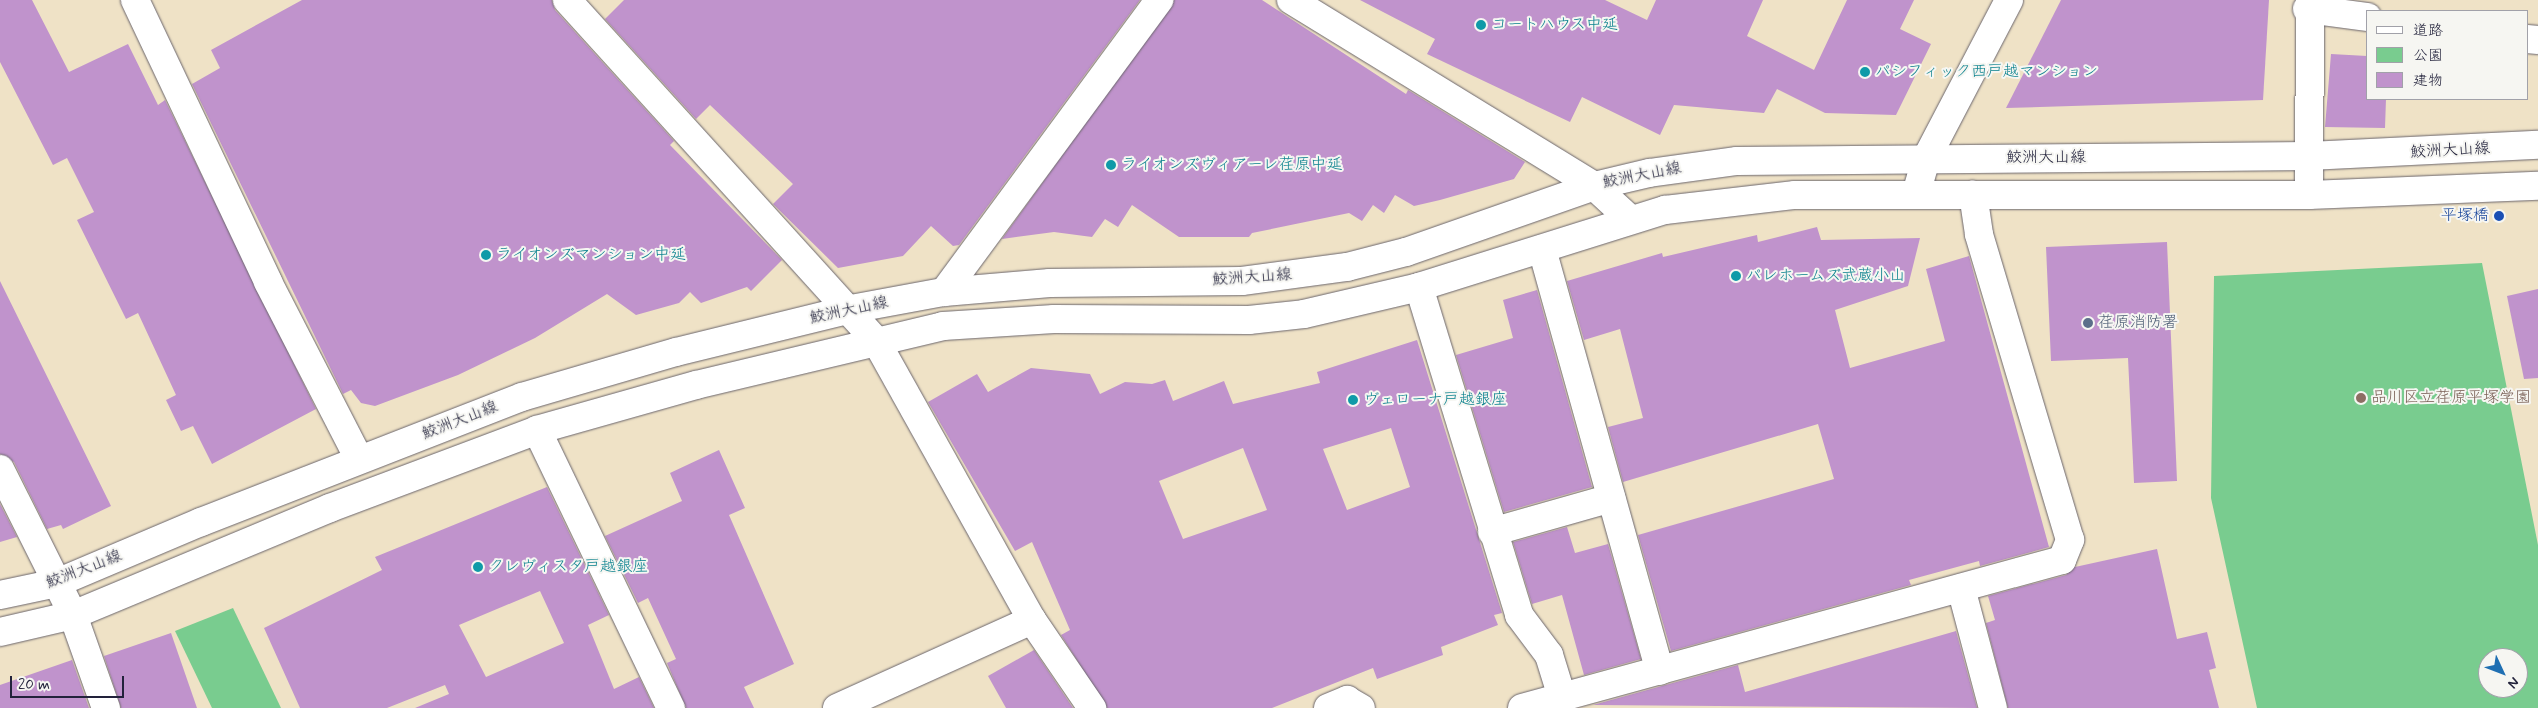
<!DOCTYPE html>
<html>
<head>
<meta charset="utf-8">
<style>
  body { margin:0 }
  #map { position:relative; width:2538px; height:708px; overflow:hidden; background:#efe2c6; font-family:Mynerve,"Klee One",sans-serif }
  div>[style] { position:absolute }
  [style*='--x'] { left:calc(var(--x)*1px); top:calc(var(--y)*1px); width:calc(var(--w)*1px); rotate:calc(var(--a)*1deg) }
  .green>* { inset:0; background:#79cc8f }
  .building>* { inset:0; background:#c093cc }
  .roads { filter:drop-shadow(0 0 1px #6a656c) drop-shadow(0 0 1px #6a656c) }
  .street>* { height:28px; margin:-14px; padding:0 14px; transform-origin:14px; border-radius:14px; background:#fff }
  .secondary>* { height:28px; margin:-14px; padding:0 14px; transform-origin:14px; border-radius:14px; background:#fff }
  .dots>* { width:14px; height:14px; translate:-50% -50%; box-sizing:border-box; border:2px solid #f6f6f2; border-radius:50% }
  span { translate:-50% -50%; white-space:nowrap; text-align:center; line-height:1.15; -webkit-text-stroke:4px #f6f6f2; paint-order:stroke }
  .culture-label { font-size:16px; color:#0d838f }
  .left { translate:0 -50%; text-align:left }
  .street-label { font-size:16px; color:#22223b }
  .transit-label { font-size:16px; color:#164399 }
  .right { translate:-100% -50%; text-align:right }
  .service-label { font-size:16px; color:#4e5e75 }
  .education-label { font-size:16px; color:#785e54 }
  .legend { position:absolute; left:2366px; top:10px; width:162px; height:90px; box-sizing:border-box; background:#f6f6f2; border:1px solid #a1a1a9; margin:0; padding:6px 9px; list-style:none; font-size:15px; color:#22223b }
  .legend li { display:flex; align-items:center; gap:10px; height:25px }
  .legend b { width:25px; border:1px solid #a1a1a9 }
  .north { position:absolute; left:2478px; top:648px; width:50px; height:50px; box-sizing:border-box; background:#f6f6f2; border:1px solid #a1a1a9; border-radius:50%; rotate:133deg; font-size:14px; font-weight:700; line-height:20px; text-align:center; color:#22223b }
  .north::after { content:''; display:block; margin:auto; width:18px; height:22px; background:#1f6fb2; clip-path:polygon(50% 0,100% 100%,50% 72%,0 100%) }
  .scale { position:absolute; left:10px; top:676px; width:114px; height:22px; box-sizing:border-box; border:2px solid #22223b; border-top:0; padding-left:6px; font-size:15px; line-height:18px; white-space:nowrap; color:#22223b; -webkit-text-stroke:4px #f6f6f2; paint-order:stroke }
</style>
</head>
<body>
<div id="map">
  <div class="green">
    <i style="clip-path:polygon(evenodd,2482px 263px,2538px 545px,2538px 708px,2257px 708px,2211px 498px,2214px 276px,2482px 263px,2488px 658px,2518px 658px,2518px 688px,2488px 688px,2488px 658px)"></i>
    <i style="clip-path:polygon(233px 608px,281px 708px,212px 708px,175px 631px)"></i>
  </div>
  <div class="building">
    <i style="clip-path:polygon(0 0,32px 0,69px 72px,128px 44px,158px 105px,165px 100px,316px 409px,212px 464px,193px 426px,181px 431px,166px 400px,176px 395px,138px 313px,126px 319px,77px 220px,94px 212px,67px 158px,53px 165px,0 62px)"></i>
    <i style="clip-path:polygon(302px 0,552px 0,555px 10px,674px 141px,670px 145px,782px 260px,751px 291px,747px 287px,701px 303px,690px 292px,679px 303px,636px 315px,607px 294px,535px 338px,458px 375px,375px 406px,361px 403px,351px 390px,343px 394px,192px 84px,220px 68px,211px 50px)"></i>
    <i style="clip-path:polygon(624px 0,1140px 0,959px 245px,953px 246px,931px 226px,903px 256px,838px 268px,773px 204px,793px 184px,710px 105px,696px 119px,605px 19px)"></i>
    <i style="clip-path:polygon(1174px 0,1262px 0,1406px 94px,1408px 90px,1525px 162px,1514px 179px,1440px 200px,1414px 206px,1395px 195px,1384px 213px,1373px 205px,1362px 221px,1349px 213px,1252px 233px,1249px 237px,1179px 237px,1132px 205px,1118px 227px,1105px 219px,1092px 237px,1054px 232px,1002px 239px)"></i>
    <i style="clip-path:polygon(1360px 0,1605px 0,1647px 20px,1656px 0,1763px 0,1747px 36px,1814px 70px,1847px 0,1914px 0,1900px 29px,1931px 44px,1896px 115px,1825px 113px,1777px 89px,1764px 113px,1674px 105px,1660px 135px,1582px 97px,1570px 122px,1427px 54px,1435px 39px)"></i>
    <i style="clip-path:polygon(2061px 0,2269px 0,2263px 100px,2006px 108px)"></i>
    <i style="clip-path:polygon(2331px 54px,2367px 56px,2367px 99px,2386px 99px,2385px 128px,2325px 127px)"></i>
    <i style="clip-path:polygon(1817px 227px,1821px 240px,1920px 238px,1908px 286px,1835px 310px,1850px 368px,1945px 341px,1926px 269px,1969px 256px,2049px 547px,1980px 566px,1979px 561px,1909px 580px,1911px 585px,1671px 651px,1638px 535px,1834px 479px,1818px 424px,1623px 482px,1608px 427px,1643px 418px,1620px 329px,1584px 340px,1567px 281px,1662px 253px,1663px 257px,1757px 235px,1758px 242px)"></i>
    <i style="clip-path:polygon(2167px 242px,2177px 481px,2134px 483px,2128px 358px,2051px 361px,2046px 247px)"></i>
    <i style="clip-path:polygon(0 281px,111px 506px,63px 529px,61px 525px,47px 529px,14px 462px,0 454px)"></i>
    <i style="clip-path:polygon(2538px 289px,2538px 378px,2524px 379px,2507px 296px)"></i>
    <i style="clip-path:polygon(1537px 290px,1592px 487px,1504px 512px,1456px 355px,1513px 338px,1503px 300px)"></i>
    <i style="clip-path:polygon(evenodd,1417px 340px,1502px 613px,1494px 615px,1498px 625px,1441px 647px,1443px 655px,1377px 679px,1373px 668px,1272px 708px,1107px 708px,1061px 635px,1070px 630px,1032px 542px,1015px 551px,928px 402px,977px 374px,988px 392px,1031px 368px,1090px 374px,1100px 394px,1125px 382px,1152px 384px,1165px 380px,1173px 401px,1224px 381px,1233px 404px,1320px 383px,1317px 372px,1417px 340px,1391px 428px,1410px 487px,1347px 510px,1323px 449px,1391px 428px,1417px 340px,1243px 448px,1267px 510px,1183px 539px,1159px 481px,1243px 448px)"></i>
    <i style="clip-path:polygon(719px 450px,745px 508px,729px 515px,794px 664px,744px 687px,754px 708px,686px 708px,667px 663px,676px 659px,648px 598px,638px 603px,605px 536px,682px 501px,670px 473px)"></i>
    <i style="clip-path:polygon(evenodd,547px 487px,609px 615px,588px 625px,614px 689px,639px 677px,654px 708px,415px 708px,449px 694px,445px 685px,387px 708px,300px 708px,264px 628px,382px 570px,375px 557px,547px 487px,540px 591px,564px 643px,486px 677px,459px 625px,540px 591px)"></i>
    <i style="clip-path:polygon(0 504px,17px 537px,0 542px)"></i>
    <i style="clip-path:polygon(1567px 527px,1575px 553px,1608px 544px,1641px 659px,1584px 675px,1562px 595px,1532px 604px,1513px 542px)"></i>
    <i style="clip-path:polygon(2157px 549px,2177px 639px,2207px 632px,2216px 668px,2209px 670px,2219px 708px,2008px 708px,1986px 623px,1995px 620px,1988px 596px,2066px 575px,2075px 567px)"></i>
    <i style="clip-path:polygon(1956px 631px,1977px 708px,1593px 705px,1738px 665px,1745px 692px)"></i>
    <i style="clip-path:polygon(171px 633px,197px 708px,121px 708px,104px 656px)"></i>
    <i style="clip-path:polygon(1034px 650px,1073px 708px,1006px 708px,988px 676px)"></i>
    <i style="clip-path:polygon(72px 660px,89px 708px,0 708px,0 685px)"></i>
  </div>
  <div class="roads">
    <div class="street">
      <i style="--x:135;--y:0;--w:312;--a:64.7"></i>
      <i style="--x:268;--y:282;--w:199;--a:62.8"></i>
      <i style="--x:567;--y:0;--w:460;--a:47.8"></i>
      <i style="--x:876;--y:341;--w:320;--a:60.8"></i>
      <i style="--x:1032;--y:620;--w:107;--a:55.7"></i>
      <i style="--x:1291;--y:0;--w:356;--a:31.5"></i>
      <i style="--x:1594;--y:186;--w:50;--a:42.6"></i>
      <i style="--x:2307;--y:9;--w:61;--a:7.6"></i>
      <i style="--x:2527;--y:39;--w:11;--a:5"></i>
      <i style="--x:1916;--y:194;--w:36;--a:-74"></i>
      <i style="--x:1926;--y:159;--w:179;--a:-62.4"></i>
      <i style="--x:2309;--y:195;--w:195;--a:-89.7"></i>
      <i style="--x:1542;--y:249;--w:438;--a:74.4"></i>
      <i style="--x:1419;--y:287;--w:343;--a:73"></i>
      <i style="--x:1519;--y:615;--w:50;--a:53.1"></i>
      <i style="--x:1549;--y:655;--w:44;--a:72.8"></i>
      <i style="--x:944;--y:292;--w:363;--a:-53.6"></i>
      <i style="--x:537;--y:430;--w:309;--a:64.3"></i>
      <i style="--x:0;--y:469;--w:163;--a:63.4"></i>
      <i style="--x:73;--y:615;--w:99;--a:70.5"></i>
      <i style="--x:1492;--y:532;--w:124;--a:-15.9"></i>
      <i style="--x:1961;--y:588;--w:124;--a:75.1"></i>
      <i style="--x:837;--y:708;--w:214;--a:-24.3"></i>
      <i style="--x:1328;--y:708;--w:21;--a:-23"></i>
      <i style="--x:1347;--y:700;--w:16;--a:30"></i>
      <i style="--x:1522;--y:708;--w:560;--a:-15.33"></i>
      <i style="--x:2062;--y:560;--w:22;--a:-68"></i>
      <i style="--x:2070;--y:540;--w:319;--a:-106.6"></i>
      <i style="--x:1979;--y:234;--w:40;--a:-98.5"></i>
    </div>
    <div class="secondary">
      <i style="--x:0;--y:595;--w:58;--a:-11.9"></i>
      <i style="--x:57;--y:583;--w:156;--a:-23"></i>
      <i style="--x:201;--y:522;--w:344;--a:-21.3"></i>
      <i style="--x:522;--y:397;--w:160;--a:-16.3"></i>
      <i style="--x:676;--y:352;--w:180;--a:-13.8"></i>
      <i style="--x:851;--y:309;--w:95;--a:-10.4"></i>
      <i style="--x:944;--y:292;--w:106;--a:-4.9"></i>
      <i style="--x:1050;--y:283;--w:192;--a:-0.6"></i>
      <i style="--x:1242;--y:281;--w:106;--a:-7.6"></i>
      <i style="--x:1347;--y:267;--w:61;--a:-14.3"></i>
      <i style="--x:1406;--y:252;--w:199;--a:-19.3"></i>
      <i style="--x:1594;--y:186;--w:57;--a:-13.3"></i>
      <i style="--x:1649;--y:173;--w:89;--a:-7.8"></i>
      <i style="--x:1737;--y:161;--w:572;--a:-0.5"></i>
      <i style="--x:2309;--y:156;--w:229;--a:-2.8"></i>
      <i style="--x:0;--y:632;--w:75;--a:-13.1"></i>
      <i style="--x:73;--y:615;--w:278;--a:-22.6"></i>
      <i style="--x:330;--y:508;--w:221;--a:-20.6"></i>
      <i style="--x:537;--y:430;--w:165;--a:-15.8"></i>
      <i style="--x:696;--y:385;--w:254;--a:-13.4"></i>
      <i style="--x:943;--y:326;--w:111;--a:-3.6"></i>
      <i style="--x:1054;--y:319;--w:195;--a:0.3"></i>
      <i style="--x:1249;--y:320;--w:55;--a:-6.2"></i>
      <i style="--x:1304;--y:314;--w:118;--a:-13.2"></i>
      <i style="--x:1419;--y:287;--w:258;--a:-17.4"></i>
      <i style="--x:1665;--y:210;--w:131;--a:-6.6"></i>
      <i style="--x:1795;--y:195;--w:514;--a:0"></i>
      <i style="--x:2309;--y:195;--w:229;--a:-2.3"></i>
    </div>
  </div>
  <div class="dots">
    <i style="left:1481px;top:25px;background:#0f9aa8"></i>
    <i style="left:1865px;top:72px;background:#0f9aa8"></i>
    <i style="left:1111px;top:165px;background:#0f9aa8"></i>
    <i style="left:2499px;top:216px;background:#1a4fb4"></i>
    <i style="left:486px;top:255px;background:#0f9aa8"></i>
    <i style="left:1736px;top:276px;background:#0f9aa8"></i>
    <i style="left:2088px;top:323px;background:#5c6f8a"></i>
    <i style="left:2361px;top:398px;background:#8d6e63"></i>
    <i style="left:1353px;top:400px;background:#0f9aa8"></i>
    <i style="left:478px;top:567px;background:#0f9aa8"></i>
  </div>
  <div class="culture-label">
    <span class="left" style="left:1491px;top:25px">コートハウス中延</span>
    <span class="left" style="left:1875px;top:72px">パシフィック西戸越マンション</span>
    <span class="left" style="left:1121px;top:165px">ライオンズヴィアーレ荏原中延</span>
    <span class="left" style="left:496px;top:255px">ライオンズマンション中延</span>
    <span class="left" style="left:1746px;top:276px">パレホームズ武蔵小山</span>
    <span class="left" style="left:1363px;top:400px">ヴェローナ戸越銀座</span>
    <span class="left" style="left:488px;top:567px">クレヴィスタ戸越銀座</span>
  </div>
  <div class="street-label">
    <span style="left:2450px;top:151px;rotate:-3deg">鮫洲大山線</span>
    <span style="left:2046px;top:158px">鮫洲大山線</span>
    <span style="left:1642px;top:176px;rotate:-11deg">鮫洲大山線</span>
    <span style="left:1252px;top:278px;rotate:-4deg">鮫洲大山線</span>
    <span style="left:849px;top:311px;rotate:-12deg">鮫洲大山線</span>
    <span style="left:460px;top:421px;rotate:-21deg">鮫洲大山線</span>
    <span style="left:84px;top:570px;rotate:-21deg">鮫洲大山線</span>
  </div>
  <div class="transit-label">
    <span class="right" style="left:2489px;top:216px">平塚橋</span>
  </div>
  <div class="service-label">
    <span class="left" style="left:2098px;top:323px">荏原消防署</span>
  </div>
  <div class="education-label">
    <span class="left" style="left:2371px;top:398px">品川区立荏原平塚学園</span>
  </div>
  <ul class="legend">
  <li><b style="height:6px;background:#fff"></b>道路</li>
  <li><b style="height:14px;background:#79cc8f"></b>公園</li>
  <li><b style="height:14px;background:#c093cc"></b>建物</li>
  </ul>
  <div class="north">N</div>
  <div class="scale">20 m</div>
</div>
</body>
</html>
